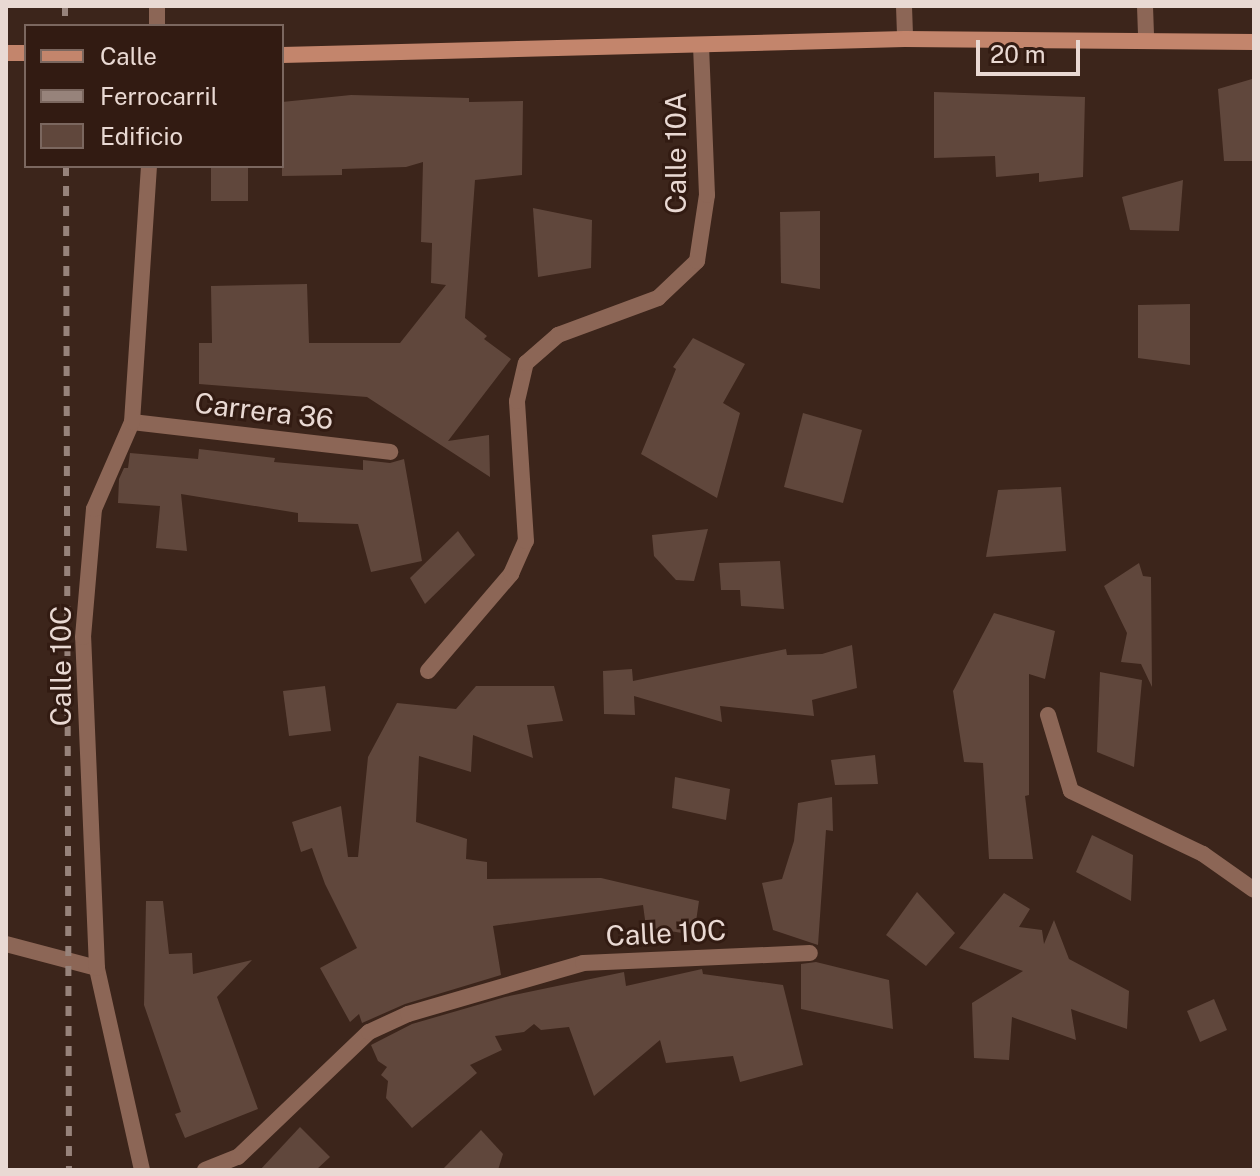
<!DOCTYPE html>
<html>
<head>
<meta charset="utf-8">
<style>
  body { margin:0 }
  #map { position:relative; width:1260px; height:1176px; overflow:hidden; background:#3c251b; font-family:"Public Sans",sans-serif }
  div>[style] { position:absolute }
  [style*='--x'] { left:calc(var(--x)*1px); top:calc(var(--y)*1px); width:calc(var(--w)*1px); rotate:calc(var(--a)*1deg) }
  .building>* { inset:0; background:#60473c }
  .street>* { height:16px; margin:-8px; padding:0 8px; transform-origin:8px; border-radius:8px; background:#8c6656 }
  .secondary>* { height:16px; margin:-8px; padding:0 8px; transform-origin:8px; border-radius:8px; background:#c3856c }
  .rail>* { height:6px; margin-top:-3px; transform-origin:0; background:repeating-linear-gradient(90deg,#97837b 0 10px,transparent 0 20px) }
  span { translate:-50% -50%; white-space:nowrap; text-align:center; line-height:1.15; -webkit-text-stroke:6px #321b12; paint-order:stroke }
  .street-label { font-size:28px; color:#e9d9d3 }
  .frame { position:absolute; inset:0; border:8px solid #e9d9d3; pointer-events:none }
  .legend { position:absolute; left:24px; top:24px; width:260px; height:144px; box-sizing:border-box; background:#321b12; border:2px solid #7b675f; margin:0; padding:10px 14px; list-style:none; font-size:24px; color:#e9d9d3 }
  .legend li { display:flex; align-items:center; gap:16px; height:40px }
  .legend b { width:40px; border:2px solid #7b675f }
  .scale { position:absolute; left:976px; top:40px; width:104px; height:36px; box-sizing:border-box; border:4px solid #e9d9d3; border-top:0; padding-left:10px; font-size:24px; line-height:28px; white-space:nowrap; color:#e9d9d3; -webkit-text-stroke:6px #321b12; paint-order:stroke }
</style>
</head>
<body>
<div id="map">
  <div class="building">
    <i style="clip-path:polygon(1252px 79px,1254px 161px,1224px 161px,1218px 89px)"></i>
    <i style="clip-path:polygon(934px 92px,1085px 97px,1083px 177px,1039px 182px,1039px 173px,996px 177px,995px 156px,934px 158px)"></i>
    <i style="clip-path:polygon(351px 95px,469px 98px,469px 102px,523px 101px,522px 175px,475px 180px,465px 318px,487px 336px,484px 339px,511px 359px,448px 441px,489px 435px,490px 477px,367px 397px,199px 384px,199px 343px,212px 343px,211px 286px,307px 284px,309px 343px,400px 343px,446px 285px,431px 283px,432px 243px,421px 242px,423px 162px,406px 167px,342px 169px,342px 175px,282px 176px,282px 102px)"></i>
    <i style="clip-path:polygon(211px 166px,248px 166px,248px 201px,211px 201px)"></i>
    <i style="clip-path:polygon(1183px 180px,1179px 231px,1130px 230px,1122px 197px)"></i>
    <i style="clip-path:polygon(533px 208px,592px 220px,591px 268px,538px 277px)"></i>
    <i style="clip-path:polygon(820px 211px,820px 289px,781px 283px,780px 212px)"></i>
    <i style="clip-path:polygon(1190px 304px,1190px 365px,1138px 358px,1138px 305px)"></i>
    <i style="clip-path:polygon(693px 338px,745px 364px,723px 403px,740px 413px,717px 498px,641px 454px,676px 369px,673px 367px)"></i>
    <i style="clip-path:polygon(803px 413px,862px 430px,843px 503px,784px 487px)"></i>
    <i style="clip-path:polygon(199px 449px,275px 458px,274px 462px,363px 470px,363px 460px,390px 463px,404px 459px,422px 561px,371px 572px,358px 524px,298px 522px,298px 513px,181px 494px,187px 551px,156px 548px,160px 506px,118px 503px,119px 479px,124px 468px,128px 468px,130px 453px,198px 459px)"></i>
    <i style="clip-path:polygon(1061px 487px,1066px 551px,986px 557px,998px 490px)"></i>
    <i style="clip-path:polygon(708px 529px,694px 581px,676px 580px,654px 556px,652px 535px)"></i>
    <i style="clip-path:polygon(458px 531px,475px 555px,425px 604px,410px 578px)"></i>
    <i style="clip-path:polygon(780px 561px,784px 609px,741px 606px,740px 590px,721px 590px,719px 563px)"></i>
    <i style="clip-path:polygon(1139px 563px,1143px 576px,1151px 577px,1152px 687px,1141px 664px,1121px 662px,1127px 633px,1104px 586px)"></i>
    <i style="clip-path:polygon(994px 613px,1055px 631px,1045px 679px,1029px 674px,1029px 795px,1025px 796px,1033px 859px,989px 859px,983px 763px,964px 762px,953px 691px)"></i>
    <i style="clip-path:polygon(852px 645px,857px 688px,812px 700px,814px 716px,720px 706px,722px 722px,634px 696px,635px 715px,604px 714px,603px 671px,632px 669px,633px 681px,786px 649px,787px 655px,822px 654px)"></i>
    <i style="clip-path:polygon(1100px 672px,1142px 680px,1134px 767px,1097px 752px)"></i>
    <i style="clip-path:polygon(325px 686px,331px 731px,289px 736px,283px 691px)"></i>
    <i style="clip-path:polygon(476px 686px,554px 686px,563px 721px,527px 725px,533px 758px,473px 735px,471px 772px,419px 756px,416px 822px,467px 839px,466px 859px,487px 862px,487px 879px,601px 878px,699px 901px,694px 935px,646px 927px,643px 905px,493px 926px,501px 975px,405px 1004px,362px 1023px,359px 1014px,350px 1022px,320px 968px,357px 948px,325px 884px,312px 848px,301px 852px,292px 822px,341px 806px,348px 857px,358px 857px,368px 757px,397px 703px,456px 709px)"></i>
    <i style="clip-path:polygon(875px 755px,878px 784px,835px 785px,831px 760px)"></i>
    <i style="clip-path:polygon(675px 777px,730px 789px,726px 820px,672px 808px)"></i>
    <i style="clip-path:polygon(832px 797px,833px 831px,826px 830px,818px 945px,773px 930px,762px 883px,782px 879px,794px 841px,798px 803px)"></i>
    <i style="clip-path:polygon(1092px 835px,1133px 855px,1131px 901px,1076px 872px)"></i>
    <i style="clip-path:polygon(917px 892px,955px 933px,926px 966px,886px 935px)"></i>
    <i style="clip-path:polygon(1004px 893px,1030px 909px,1019px 927px,1042px 930px,1044px 944px,1054px 920px,1069px 959px,1129px 991px,1127px 1029px,1071px 1009px,1076px 1040px,1012px 1017px,1009px 1060px,974px 1058px,972px 1003px,1023px 971px,959px 948px)"></i>
    <i style="clip-path:polygon(146px 901px,163px 901px,169px 954px,192px 953px,193px 974px,252px 960px,217px 997px,258px 1109px,185px 1138px,175px 1114px,181px 1112px,144px 1005px)"></i>
    <i style="clip-path:polygon(816px 962px,889px 980px,893px 1029px,801px 1009px,801px 964px)"></i>
    <i style="clip-path:polygon(702px 969px,703px 974px,783px 985px,803px 1065px,740px 1082px,733px 1056px,666px 1063px,660px 1040px,594px 1096px,569px 1027px,541px 1030px,534px 1024px,524px 1032px,495px 1036px,502px 1050px,470px 1065px,477px 1073px,412px 1128px,386px 1098px,388px 1081px,381px 1075px,387px 1067px,378px 1061px,371px 1045px,412px 1024px,505px 997px,624px 972px,626px 986px)"></i>
    <i style="clip-path:polygon(1214px 999px,1227px 1030px,1200px 1042px,1187px 1011px)"></i>
    <i style="clip-path:polygon(300px 1127px,330px 1157px,316px 1170px,260px 1170px)"></i>
    <i style="clip-path:polygon(481px 1130px,503px 1154px,498px 1170px,442px 1170px)"></i>
  </div>
  <div class="street">
    <i style="--x:904;--y:6;--w:33;--a:88"></i>
    <i style="--x:1145;--y:6;--w:32;--a:88"></i>
    <i style="--x:157;--y:26;--w:20;--a:-90"></i>
    <i style="--x:132;--y:422;--w:260;--a:6.6"></i>
    <i style="--x:428;--y:671;--w:128;--a:-49.4"></i>
    <i style="--x:511;--y:574;--w:36;--a:-66"></i>
    <i style="--x:526;--y:541;--w:140;--a:-93.7"></i>
    <i style="--x:517;--y:401;--w:39;--a:-77"></i>
    <i style="--x:526;--y:363;--w:43;--a:-41.2"></i>
    <i style="--x:558;--y:335;--w:107;--a:-20.3"></i>
    <i style="--x:658;--y:298;--w:54;--a:-43.5"></i>
    <i style="--x:697;--y:261;--w:67;--a:-81.4"></i>
    <i style="--x:707;--y:195;--w:150;--a:-92.3"></i>
    <i style="--x:1048;--y:715;--w:79;--a:73.2"></i>
    <i style="--x:1071;--y:791;--w:146;--a:25.5"></i>
    <i style="--x:1203;--y:854;--w:62;--a:35.2"></i>
    <i style="--x:6;--y:944;--w:94;--a:14.8"></i>
    <i style="--x:142;--y:1170;--w:207;--a:-102.6"></i>
    <i style="--x:97;--y:968;--w:331;--a:-92.4"></i>
    <i style="--x:83;--y:637;--w:128;--a:-85.1"></i>
    <i style="--x:94;--y:509;--w:95;--a:-66.4"></i>
    <i style="--x:132;--y:422;--w:257;--a:-86.2"></i>
    <i style="--x:205;--y:1170;--w:35;--a:-22"></i>
    <i style="--x:238;--y:1157;--w:181;--a:-43.7"></i>
    <i style="--x:369;--y:1032;--w:43;--a:-24.8"></i>
    <i style="--x:408;--y:1014;--w:182;--a:-16.2"></i>
    <i style="--x:583;--y:963;--w:227;--a:-2.5"></i>
  </div>
  <div class="secondary">
    <i style="--x:6;--y:53;--w:20;--a:0"></i>
    <i style="--x:282;--y:55;--w:623;--a:-1.47"></i>
    <i style="--x:905;--y:39;--w:349;--a:0.5"></i>
  </div>
  <div class="rail">
    <i style="--x:65;--y:6;--w:20;--a:90"></i>
    <i style="--x:66;--y:166;--w:1004;--a:89.83"></i>
  </div>
  <div class="street-label">
    <span style="left:676px;top:153px;rotate:-90deg">Calle 10A</span>
    <span style="left:264px;top:411px;rotate:7deg">Carrera 36</span>
    <span style="left:61px;top:666px;rotate:-90deg">Calle 10C</span>
    <span style="left:666px;top:933px;rotate:-3deg">Calle 10C</span>
  </div>
  <div class="frame"></div>
  <ul class="legend">
  <li><b style="height:10px;background:#c3856c"></b>Calle</li>
  <li><b style="height:10px;background:#97837b"></b>Ferrocarril</li>
  <li><b style="height:22px;background:#60473c"></b>Edificio</li>
  </ul>
  <div class="scale">20 m</div>
</div>
</body>
</html>
